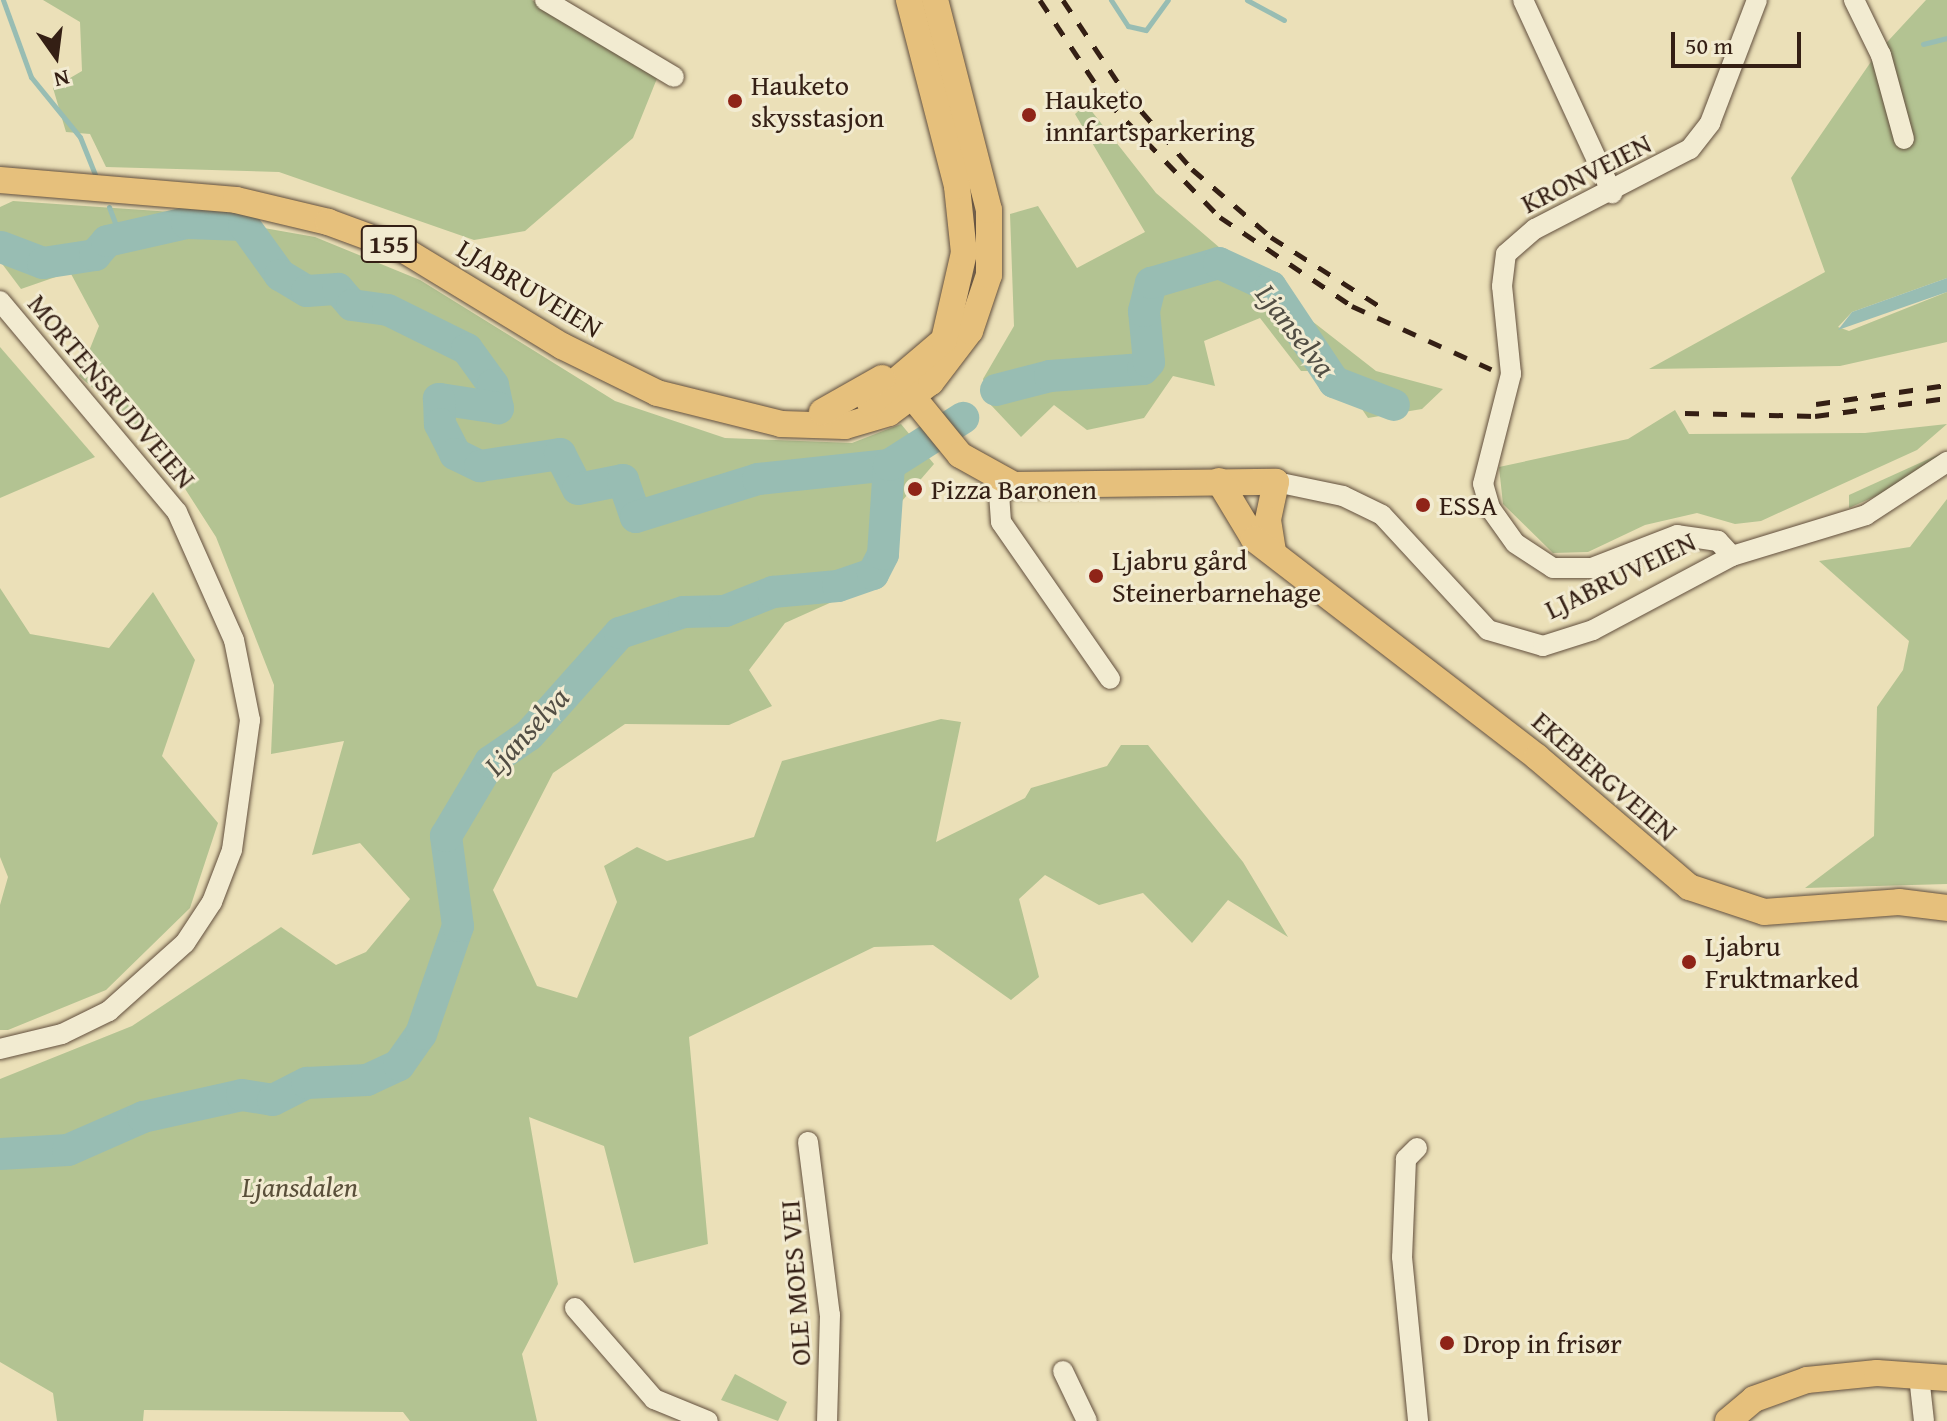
<!DOCTYPE html>
<html>
<head>
<meta charset="utf-8">
<style>
  body { margin:0 }
  #map { position:relative; width:1947px; height:1421px; overflow:hidden; background:#ebe0b8; font-family:"Gentium Book Plus",serif }
  div>[style] { position:absolute }
  [style*='--x'] { left:calc(var(--x)*1px); top:calc(var(--y)*1px); width:calc(var(--w)*1px); rotate:calc(var(--a)*1deg) }
  .green>* { inset:0; background:#b3c392 }
  .water>* { inset:0; background:#98bdb3 }
  .stream>* { height:5px; margin:-2.5px; padding:0 2.5px; transform-origin:2.5px; border-radius:2.5px; background:#98bdb3 }
  .river>* { height:32px; margin:-16px; padding:0 16px; transform-origin:16px; border-radius:16px; background:#98bdb3 }
  .roads { filter:drop-shadow(0 0 2px #624f3d) drop-shadow(0 0 2px #624f3d) }
  .minor>* { height:20px; margin:-10px; padding:0 10px; transform-origin:10px; border-radius:10px; background:#f2ebd1 }
  .major>* { height:26px; margin:-13px; padding:0 13px; transform-origin:13px; border-radius:13px; background:#e6c07c }
  .rail>* { height:5px; margin-top:-2.5px; transform-origin:0; background:repeating-linear-gradient(90deg,#341f14 0 14px,transparent 0 28px) }
  .dots>* { width:22px; height:22px; translate:-50% -50%; box-sizing:border-box; border:4px solid #f2ebd1; border-radius:50% }
  span { translate:-50% -50%; white-space:nowrap; text-align:center; line-height:1.15; -webkit-text-stroke:6px #f2ebd1; paint-order:stroke }
  .shield-label span { padding:2px 6px; background:#f2ebd1; border:2px solid; border-radius:6px; -webkit-text-stroke-width:0 }
  .shield-label { font-size:26px; color:#341f14; font-weight:700 }
  .poi-label { font-size:28px; color:#341f14 }
  .left { translate:0 -50%; text-align:left }
  .street-label { font-size:28px; color:#341f14 }
  .park-label { font-size:28px; color:#5a503a; font-style:italic }
  .water-label { font-size:30px; color:#524e44; font-style:italic }
  .north { position:absolute; left:16px; top:16px; width:80px; height:80px; -webkit-text-stroke:6px #f2ebd1; paint-order:stroke; rotate:166deg; font-size:22px; font-weight:700; line-height:32px; text-align:center; color:#341f14 }
  .north::after { content:''; display:block; margin:auto; width:28px; height:36px; background:#341f14; clip-path:polygon(50% 0,100% 100%,50% 72%,0 100%) }
  .scale { position:absolute; left:1671px; top:32px; width:130px; height:36px; box-sizing:border-box; border:4px solid #341f14; border-top:0; padding-left:10px; font-size:24px; line-height:28px; white-space:nowrap; color:#341f14; -webkit-text-stroke:6px #f2ebd1; paint-order:stroke }
</style>
</head>
<body>
<div id="map">
  <div class="green">
    <i style="clip-path:polygon(43px 0,532px 0,658px 76px,633px 138px,525px 231px,474px 240px,279px 172px,106px 167px,90px 134px,66px 132px,53px 88px,82px 71px,80px 22px)"></i>
    <i style="clip-path:polygon(1926px 0,1947px 0,1947px 278px,1852px 312px,1838px 327px,1849px 331px,1947px 292px,1947px 342px,1840px 366px,1649px 369px,1825px 272px,1791px 178px,1877px 53px)"></i>
    <i style="clip-path:polygon(1086px 104px,1156px 193px,1234px 260px,1376px 371px,1443px 389px,1422px 409px,1368px 418px,1336px 371px,1301px 371px,1260px 318px,1204px 341px,1215px 386px,1173px 376px,1144px 418px,1087px 430px,1054px 405px,1021px 437px,990px 404px,983px 379px,1014px 326px,1010px 214px,1038px 206px,1077px 268px,1145px 232px,1075px 114px)"></i>
    <i style="clip-path:polygon(13px 201px,172px 212px,315px 237px,420px 280px,615px 401px,725px 438px,852px 443px,901px 424px,934px 464px,902px 501px,881px 580px,785px 623px,749px 670px,772px 706px,729px 725px,625px 724px,553px 773px,493px 890px,537px 986px,577px 998px,617px 902px,604px 866px,637px 847px,667px 861px,754px 837px,782px 761px,941px 719px,961px 722px,936px 842px,1025px 798px,1031px 788px,1107px 766px,1121px 745px,1148px 745px,1243px 862px,1288px 937px,1228px 900px,1192px 943px,1143px 893px,1099px 905px,1045px 875px,1019px 899px,1039px 977px,1011px 1000px,933px 945px,874px 947px,689px 1037px,708px 1244px,634px 1263px,604px 1146px,529px 1117px,558px 1284px,522px 1354px,537px 1421px,410px 1421px,403px 1412px,144px 1410px,143px 1421px,57px 1421px,53px 1393px,0 1362px,0 1079px,132px 1026px,281px 927px,336px 965px,366px 952px,410px 899px,360px 843px,312px 855px,344px 741px,271px 754px,274px 685px,216px 537px,155px 442px,79px 376px,99px 326px,70px 272px,21px 289px,0 261px,0 207px)"></i>
    <i style="clip-path:polygon(0 347px,95px 457px,0 498px)"></i>
    <i style="clip-path:polygon(1675px 410px,1689px 434px,1865px 433px,1947px 424px,1917px 450px,1761px 521px,1735px 524px,1697px 513px,1645px 525px,1588px 552px,1553px 553px,1503px 504px,1499px 467px,1628px 439px)"></i>
    <i style="clip-path:polygon(1944px 452px,1885px 492px,1849px 508px,1849px 495px)"></i>
    <i style="clip-path:polygon(1947px 499px,1947px 884px,1805px 888px,1874px 836px,1877px 707px,1903px 670px,1909px 641px,1819px 561px,1910px 547px)"></i>
    <i style="clip-path:polygon(0 588px,30px 634px,109px 648px,153px 592px,195px 660px,162px 756px,218px 823px,190px 908px,106px 990px,8px 1030px,0 1030px,0 905px,8px 877px,0 857px)"></i>
    <i style="clip-path:polygon(735px 1374px,787px 1402px,778px 1421px,721px 1400px)"></i>
  </div>
  <div class="water">
    <i style="clip-path:polygon(1947px 278px,1947px 292px,1838px 330px,1852px 312px)"></i>
  </div>
  <div class="stream">
    <i style="--x:3;--y:0;--w:82;--a:70"></i>
    <i style="--x:31;--y:77;--w:77;--a:50.8"></i>
    <i style="--x:80;--y:137;--w:43;--a:68.2"></i>
    <i style="--x:1111;--y:0;--w:31;--a:57"></i>
    <i style="--x:1128;--y:26;--w:18;--a:13"></i>
    <i style="--x:1146;--y:30;--w:37;--a:-54"></i>
    <i style="--x:1247;--y:0;--w:42;--a:28.4"></i>
    <i style="--x:1923;--y:44;--w:25;--a:-14"></i>
    <i style="--x:109;--y:207;--w:33;--a:69"></i>
  </div>
  <div class="river">
    <i style="--x:1;--y:247;--w:45;--a:20.9"></i>
    <i style="--x:43;--y:263;--w:53;--a:-8.7"></i>
    <i style="--x:95;--y:255;--w:18;--a:-49"></i>
    <i style="--x:107;--y:241;--w:82;--a:-12.7"></i>
    <i style="--x:187;--y:223;--w:57;--a:2"></i>
    <i style="--x:244;--y:225;--w:62;--a:54.2"></i>
    <i style="--x:280;--y:275;--w:31;--a:31"></i>
    <i style="--x:307;--y:291;--w:31;--a:-4"></i>
    <i style="--x:338;--y:289;--w:21;--a:49"></i>
    <i style="--x:352;--y:305;--w:36;--a:8"></i>
    <i style="--x:388;--y:310;--w:88;--a:26.3"></i>
    <i style="--x:467;--y:349;--w:44;--a:54.2"></i>
    <i style="--x:493;--y:385;--w:24;--a:78"></i>
    <i style="--x:498;--y:408;--w:60;--a:-171.3"></i>
    <i style="--x:439;--y:399;--w:25;--a:88"></i>
    <i style="--x:440;--y:424;--w:34;--a:63"></i>
    <i style="--x:455;--y:454;--w:28;--a:26"></i>
    <i style="--x:480;--y:466;--w:81;--a:-8.5"></i>
    <i style="--x:560;--y:454;--w:39;--a:63"></i>
    <i style="--x:578;--y:489;--w:46;--a:-11.3"></i>
    <i style="--x:623;--y:480;--w:39;--a:71"></i>
    <i style="--x:636;--y:517;--w:128;--a:-17.3"></i>
    <i style="--x:758;--y:479;--w:132;--a:-6.1"></i>
    <i style="--x:996;--y:390;--w:56;--a:-14.5"></i>
    <i style="--x:1050;--y:376;--w:93;--a:-4.3"></i>
    <i style="--x:1143;--y:369;--w:9;--a:-49"></i>
    <i style="--x:1149;--y:362;--w:51;--a:-95.6"></i>
    <i style="--x:1144;--y:311;--w:29;--a:-76"></i>
    <i style="--x:1151;--y:283;--w:71;--a:-16.4"></i>
    <i style="--x:1219;--y:263;--w:57;--a:24.8"></i>
    <i style="--x:1271;--y:287;--w:114;--a:56.4"></i>
    <i style="--x:1334;--y:382;--w:64;--a:21"></i>
    <i style="--x:0;--y:1154;--w:68;--a:-3.4"></i>
    <i style="--x:68;--y:1150;--w:82;--a:-23.7"></i>
    <i style="--x:143;--y:1117;--w:101;--a:-12.5"></i>
    <i style="--x:242;--y:1095;--w:31;--a:9"></i>
    <i style="--x:273;--y:1100;--w:38;--a:-27"></i>
    <i style="--x:307;--y:1083;--w:60;--a:-2.9"></i>
    <i style="--x:367;--y:1080;--w:35;--a:-25"></i>
    <i style="--x:399;--y:1065;--w:38;--a:-55"></i>
    <i style="--x:421;--y:1034;--w:114;--a:-71.1"></i>
    <i style="--x:458;--y:926;--w:91;--a:-97.6"></i>
    <i style="--x:446;--y:836;--w:86;--a:-59.3"></i>
    <i style="--x:490;--y:762;--w:47;--a:-34.7"></i>
    <i style="--x:529;--y:735;--w:137;--a:-48.3"></i>
    <i style="--x:620;--y:633;--w:67;--a:-18.2"></i>
    <i style="--x:684;--y:612;--w:41;--a:-1.4"></i>
    <i style="--x:725;--y:611;--w:52;--a:-21.6"></i>
    <i style="--x:773;--y:592;--w:65;--a:-5.3"></i>
    <i style="--x:838;--y:586;--w:37;--a:-19"></i>
    <i style="--x:873;--y:574;--w:22;--a:-63"></i>
    <i style="--x:883;--y:554;--w:89;--a:-86.1"></i>
    <i style="--x:889;--y:465;--w:88;--a:-32.4"></i>
  </div>
  <div class="roads">
    <div class="minor">
      <i style="--x:545;--y:0;--w:150;--a:30.8"></i>
      <i style="--x:1523;--y:0;--w:213;--a:65.2"></i>
      <i style="--x:1854;--y:0;--w:61;--a:63.9"></i>
      <i style="--x:1881;--y:55;--w:87;--a:74.7"></i>
      <i style="--x:0;--y:301;--w:275;--a:50"></i>
      <i style="--x:177;--y:512;--w:140;--a:66"></i>
      <i style="--x:234;--y:640;--w:82;--a:78.7"></i>
      <i style="--x:250;--y:720;--w:131;--a:97.9"></i>
      <i style="--x:232;--y:850;--w:56;--a:111"></i>
      <i style="--x:212;--y:902;--w:49;--a:123.4"></i>
      <i style="--x:185;--y:943;--w:102;--a:138.2"></i>
      <i style="--x:109;--y:1011;--w:52;--a:153.9"></i>
      <i style="--x:62;--y:1034;--w:64;--a:166.4"></i>
      <i style="--x:998;--y:479;--w:43;--a:86"></i>
      <i style="--x:1001;--y:522;--w:191;--a:55.2"></i>
      <i style="--x:1276;--y:482;--w:68;--a:11.8"></i>
      <i style="--x:1343;--y:496;--w:43;--a:26"></i>
      <i style="--x:1382;--y:515;--w:156;--a:47.3"></i>
      <i style="--x:1488;--y:630;--w:57;--a:16.2"></i>
      <i style="--x:1543;--y:646;--w:52;--a:-17.7"></i>
      <i style="--x:1593;--y:630;--w:157;--a:-28"></i>
      <i style="--x:1732;--y:556;--w:140;--a:-17"></i>
      <i style="--x:1866;--y:515;--w:97;--a:-33.2"></i>
      <i style="--x:1732;--y:556;--w:21;--a:-133"></i>
      <i style="--x:1718;--y:541;--w:41;--a:-171.7"></i>
      <i style="--x:1677;--y:535;--w:91;--a:158.8"></i>
      <i style="--x:1592;--y:568;--w:39;--a:180"></i>
      <i style="--x:1553;--y:568;--w:45;--a:-146.7"></i>
      <i style="--x:1515;--y:543;--w:43;--a:-125.5"></i>
      <i style="--x:1490;--y:508;--w:25;--a:-106"></i>
      <i style="--x:1483;--y:484;--w:114;--a:-75.7"></i>
      <i style="--x:1511;--y:374;--w:88;--a:-95.8"></i>
      <i style="--x:1502;--y:286;--w:32;--a:-83"></i>
      <i style="--x:1506;--y:254;--w:38;--a:-41"></i>
      <i style="--x:1535;--y:229;--w:174;--a:-27.3"></i>
      <i style="--x:1690;--y:149;--w:33;--a:-52"></i>
      <i style="--x:1710;--y:123;--w:132;--a:-69.1"></i>
      <i style="--x:808;--y:1142;--w:174;--a:82.8"></i>
      <i style="--x:830;--y:1315;--w:106;--a:91.6"></i>
      <i style="--x:1417;--y:1148;--w:16;--a:135"></i>
      <i style="--x:1406;--y:1159;--w:98;--a:92.3"></i>
      <i style="--x:1402;--y:1257;--w:165;--a:84.4"></i>
      <i style="--x:575;--y:1308;--w:121;--a:49"></i>
      <i style="--x:654;--y:1399;--w:58;--a:22.2"></i>
      <i style="--x:1063;--y:1371;--w:55;--a:64.4"></i>
      <i style="--x:1919;--y:1376;--w:45;--a:83.7"></i>
    </div>
    <div class="major">
      <i style="--x:0;--y:180;--w:237;--a:4.8"></i>
      <i style="--x:236;--y:200;--w:95;--a:13.4"></i>
      <i style="--x:328;--y:222;--w:81;--a:20.2"></i>
      <i style="--x:404;--y:250;--w:185;--a:31.3"></i>
      <i style="--x:562;--y:346;--w:106;--a:26.3"></i>
      <i style="--x:657;--y:393;--w:128;--a:14"></i>
      <i style="--x:781;--y:424;--w:64;--a:1.8"></i>
      <i style="--x:845;--y:426;--w:46;--a:-16.5"></i>
      <i style="--x:889;--y:413;--w:52;--a:-36.4"></i>
      <i style="--x:931;--y:382;--w:64;--a:-52.6"></i>
      <i style="--x:970;--y:331;--w:59;--a:-71.3"></i>
      <i style="--x:989;--y:275;--w:65;--a:-90"></i>
      <i style="--x:989;--y:210;--w:217;--a:-104.4"></i>
      <i style="--x:903;--y:385;--w:90;--a:50.8"></i>
      <i style="--x:960;--y:455;--w:62;--a:29.1"></i>
      <i style="--x:1014;--y:485;--w:262;--a:-0.7"></i>
      <i style="--x:1276;--y:482;--w:39;--a:102"></i>
      <i style="--x:1268;--y:520;--w:30;--a:81"></i>
      <i style="--x:870;--y:403;--w:97;--a:-40.4"></i>
      <i style="--x:944;--y:340;--w:89;--a:-77.1"></i>
      <i style="--x:964;--y:253;--w:67;--a:-96"></i>
      <i style="--x:957;--y:186;--w:192;--a:-104.5"></i>
      <i style="--x:822;--y:412;--w:69;--a:-29.5"></i>
      <i style="--x:1219;--y:481;--w:68;--a:58.9"></i>
      <i style="--x:1254;--y:539;--w:357;--a:37.6"></i>
      <i style="--x:1537;--y:757;--w:200;--a:40.5"></i>
      <i style="--x:1689;--y:887;--w:79;--a:18.4"></i>
      <i style="--x:1764;--y:912;--w:135;--a:-4.2"></i>
      <i style="--x:1899;--y:902;--w:48;--a:7.1"></i>
      <i style="--x:1728;--y:1421;--w:34;--a:-40"></i>
      <i style="--x:1754;--y:1399;--w:56;--a:-19.7"></i>
      <i style="--x:1807;--y:1380;--w:70;--a:-5.7"></i>
      <i style="--x:1877;--y:1373;--w:70;--a:4.1"></i>
    </div>
  </div>
  <div class="rail">
    <i style="--x:1040;--y:0;--w:121;--a:56.4"></i>
    <i style="--x:1107;--y:101;--w:162;--a:45.8"></i>
    <i style="--x:1220;--y:217;--w:159;--a:34"></i>
    <i style="--x:1352;--y:306;--w:153;--a:24.4"></i>
    <i style="--x:1063;--y:0;--w:108;--a:56.3"></i>
    <i style="--x:1123;--y:90;--w:105;--a:48.9"></i>
    <i style="--x:1192;--y:169;--w:104;--a:40.7"></i>
    <i style="--x:1271;--y:237;--w:134;--a:32.5"></i>
    <i style="--x:1816;--y:404;--w:132;--a:-8.3"></i>
    <i style="--x:1685;--y:413;--w:130;--a:1.3"></i>
    <i style="--x:1815;--y:416;--w:133;--a:-7.8"></i>
  </div>
  <div class="dots">
    <i style="left:735px;top:101px;background:#8f2418"></i>
    <i style="left:1029px;top:115px;background:#8f2418"></i>
    <i style="left:915px;top:489px;background:#8f2418"></i>
    <i style="left:1423px;top:505px;background:#8f2418"></i>
    <i style="left:1096px;top:576px;background:#8f2418"></i>
    <i style="left:1689px;top:962px;background:#8f2418"></i>
    <i style="left:1447px;top:1343px;background:#8f2418"></i>
  </div>
  <div class="shield-label">
    <span style="left:389px;top:244px">155</span>
  </div>
  <div class="poi-label">
    <span class="left" style="left:751px;top:101px">Hauketo<br>skysstasjon</span>
    <span class="left" style="left:1045px;top:115px">Hauketo<br>innfartsparkering</span>
    <span class="left" style="left:931px;top:489px">Pizza Baronen</span>
    <span class="left" style="left:1439px;top:505px">ESSA</span>
    <span class="left" style="left:1112px;top:576px">Ljabru gård<br>Steinerbarnehage</span>
    <span class="left" style="left:1705px;top:962px">Ljabru<br>Fruktmarked</span>
    <span class="left" style="left:1463px;top:1343px">Drop in frisør</span>
  </div>
  <div class="street-label">
    <span style="left:1586px;top:173px;rotate:-27deg">KRONVEIEN</span>
    <span style="left:530px;top:288px;rotate:31deg">LJABRUVEIEN</span>
    <span style="left:112px;top:391px;rotate:50deg">MORTENSRUDVEIEN</span>
    <span style="left:1620px;top:575px;rotate:-26deg">LJABRUVEIEN</span>
    <span style="left:1605px;top:776px;rotate:41deg">EKEBERGVEIEN</span>
    <span style="left:795px;top:1283px;rotate:-94deg">OLE MOES VEI</span>
  </div>
  <div class="park-label">
    <span style="left:300px;top:1187px">Ljansdalen</span>
  </div>
  <div class="water-label">
    <span style="left:1296px;top:330px;rotate:52deg">Ljanselva</span>
    <span style="left:526px;top:731px;rotate:-47deg">Ljanselva</span>
  </div>
  <div class="north">N</div>
  <div class="scale">50 m</div>
</div>
</body>
</html>
